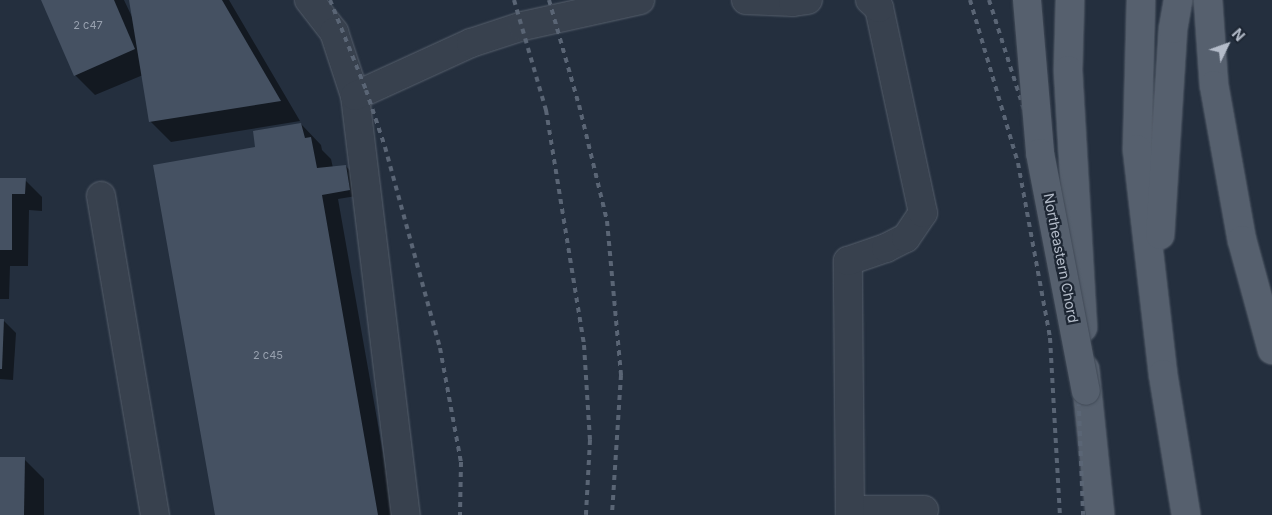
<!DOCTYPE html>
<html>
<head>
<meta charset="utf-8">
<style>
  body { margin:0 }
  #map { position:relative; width:1272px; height:515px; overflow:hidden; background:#242f3e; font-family:Inter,sans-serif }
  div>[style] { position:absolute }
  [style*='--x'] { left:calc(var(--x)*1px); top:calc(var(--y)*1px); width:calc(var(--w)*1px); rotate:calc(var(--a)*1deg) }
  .shadow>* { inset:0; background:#0007 }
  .building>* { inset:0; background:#455162 }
  .roads { filter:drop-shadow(0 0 1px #565f6c) drop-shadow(0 0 1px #565f6c) }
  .minor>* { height:28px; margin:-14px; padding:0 14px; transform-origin:14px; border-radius:14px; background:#38414e }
  .major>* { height:28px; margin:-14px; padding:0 14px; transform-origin:14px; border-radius:14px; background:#56606e }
  .rail>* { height:4px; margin-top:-2px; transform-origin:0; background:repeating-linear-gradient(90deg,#5a6575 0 5px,transparent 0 10px) }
  .bridges { filter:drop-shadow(0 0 1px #414a57) drop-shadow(0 0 1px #414a57) }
  .major-bridge>* { height:28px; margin:-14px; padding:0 14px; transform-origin:14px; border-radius:14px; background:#56606e }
  span { translate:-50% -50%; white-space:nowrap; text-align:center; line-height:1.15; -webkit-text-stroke:4.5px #1d2633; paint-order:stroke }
  .number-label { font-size:11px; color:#98a1af }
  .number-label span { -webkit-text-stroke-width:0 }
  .street-label { font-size:14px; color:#b4bcc9 }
  .north { position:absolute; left:1202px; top:20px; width:50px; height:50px; -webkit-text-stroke:4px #1d2633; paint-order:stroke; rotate:48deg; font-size:14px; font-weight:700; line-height:20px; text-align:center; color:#b4bcc9 }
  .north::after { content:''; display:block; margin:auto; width:18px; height:22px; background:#b4bcc9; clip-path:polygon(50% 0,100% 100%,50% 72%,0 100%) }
</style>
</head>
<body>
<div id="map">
  <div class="shadow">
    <i style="clip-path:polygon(43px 0,124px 0,133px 19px,131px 0,229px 0,300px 121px,171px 142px,150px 121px,143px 75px,95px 95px,75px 75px)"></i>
    <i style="clip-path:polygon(301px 124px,321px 145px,322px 150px,331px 159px,333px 168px,346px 166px,352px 173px,356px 196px,338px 199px,394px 515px,216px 515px,256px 148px)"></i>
    <i style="clip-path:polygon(0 179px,25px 180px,42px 197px,42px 211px,29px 210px,28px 266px,10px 266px,9px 299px,0 299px)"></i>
    <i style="clip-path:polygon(0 320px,4px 321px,16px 333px,13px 380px,0 379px)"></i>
    <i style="clip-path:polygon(0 458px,24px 459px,44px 479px,44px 515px,0 515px)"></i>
  </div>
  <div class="building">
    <i style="clip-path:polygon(41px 0,114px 0,135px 49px,74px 76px)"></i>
    <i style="clip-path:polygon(129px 0,222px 0,281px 101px,149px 122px)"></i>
    <i style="clip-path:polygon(301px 123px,305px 138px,311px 137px,317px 168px,346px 165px,350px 190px,322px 195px,378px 515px,215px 515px,153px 165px,255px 147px,253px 131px)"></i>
    <i style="clip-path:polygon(0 178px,26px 178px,25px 194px,12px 194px,12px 250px,0 250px)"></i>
    <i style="clip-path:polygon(0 319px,4px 319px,2px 369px,0 369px)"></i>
    <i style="clip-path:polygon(0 457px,25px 457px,24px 515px,0 515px)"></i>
  </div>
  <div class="roads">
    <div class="minor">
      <i style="--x:309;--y:0;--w:41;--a:52"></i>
      <i style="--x:334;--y:32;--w:67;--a:71.8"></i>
      <i style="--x:355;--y:96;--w:422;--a:83.1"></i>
      <i style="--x:746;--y:0;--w:47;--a:2.4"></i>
      <i style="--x:793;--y:2;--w:15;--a:-8"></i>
      <i style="--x:355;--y:96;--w:128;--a:-24.6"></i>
      <i style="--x:471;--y:43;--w:55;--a:-18.1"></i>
      <i style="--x:523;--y:26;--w:120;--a:-12.5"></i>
      <i style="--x:101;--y:196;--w:324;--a:80.4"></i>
      <i style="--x:850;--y:510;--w:74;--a:0"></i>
      <i style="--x:850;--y:515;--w:254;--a:-90.5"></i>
      <i style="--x:848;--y:261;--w:40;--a:-18.9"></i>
      <i style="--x:886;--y:248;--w:22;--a:-27"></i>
      <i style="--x:906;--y:238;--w:30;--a:-56"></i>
      <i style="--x:923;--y:213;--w:210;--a:-102.1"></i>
      <i style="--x:879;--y:8;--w:12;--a:-138"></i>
    </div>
    <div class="major">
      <i style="--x:1070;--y:0;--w:70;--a:91.6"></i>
      <i style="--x:1068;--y:70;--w:258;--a:86.7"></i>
      <i style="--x:1141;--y:0;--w:149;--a:91.5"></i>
      <i style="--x:1137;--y:149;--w:226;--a:83.4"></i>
      <i style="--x:1163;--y:374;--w:143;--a:80.7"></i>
      <i style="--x:1208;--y:0;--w:85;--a:86"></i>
      <i style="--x:1214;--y:85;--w:158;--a:79.8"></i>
      <i style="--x:1242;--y:240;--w:114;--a:74.7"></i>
      <i style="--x:1160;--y:235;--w:206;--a:-86.4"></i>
      <i style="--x:1173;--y:29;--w:29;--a:-80"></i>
      <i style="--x:1085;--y:369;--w:147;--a:84.1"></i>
    </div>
  </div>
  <div class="rail">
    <i style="--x:330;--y:0;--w:97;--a:68.2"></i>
    <i style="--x:366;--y:90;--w:60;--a:71.6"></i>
    <i style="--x:385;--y:147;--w:208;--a:74.7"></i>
    <i style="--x:440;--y:348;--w:116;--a:79.6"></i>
    <i style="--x:461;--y:462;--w:53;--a:91.1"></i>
    <i style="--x:514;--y:0;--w:115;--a:73.8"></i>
    <i style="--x:546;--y:110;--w:238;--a:80.8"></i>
    <i style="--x:584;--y:345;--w:95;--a:86.4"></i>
    <i style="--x:590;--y:440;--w:75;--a:93.1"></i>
    <i style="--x:549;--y:0;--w:109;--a:74.1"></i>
    <i style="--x:579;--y:105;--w:119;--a:76.4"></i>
    <i style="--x:607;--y:221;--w:155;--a:84.8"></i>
    <i style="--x:621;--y:375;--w:140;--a:93.7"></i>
    <i style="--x:970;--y:0;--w:170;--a:73.6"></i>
    <i style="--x:1018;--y:163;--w:178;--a:79.6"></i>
    <i style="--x:1050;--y:338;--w:177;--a:86.8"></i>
    <i style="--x:989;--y:0;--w:154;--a:72.3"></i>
    <i style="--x:1036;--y:147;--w:188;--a:77.7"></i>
    <i style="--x:1076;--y:331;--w:184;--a:87.8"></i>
  </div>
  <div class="bridges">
    <div class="major-bridge">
      <i style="--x:1027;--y:0;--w:154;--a:85.1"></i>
      <i style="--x:1040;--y:153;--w:242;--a:79.1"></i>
    </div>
  </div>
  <div class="number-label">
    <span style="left:88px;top:25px">2 с47</span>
    <span style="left:268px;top:355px">2 с45</span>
  </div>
  <div class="street-label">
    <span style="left:1061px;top:258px;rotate:79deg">Northeastern Chord</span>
  </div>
  <div class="north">N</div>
</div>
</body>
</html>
